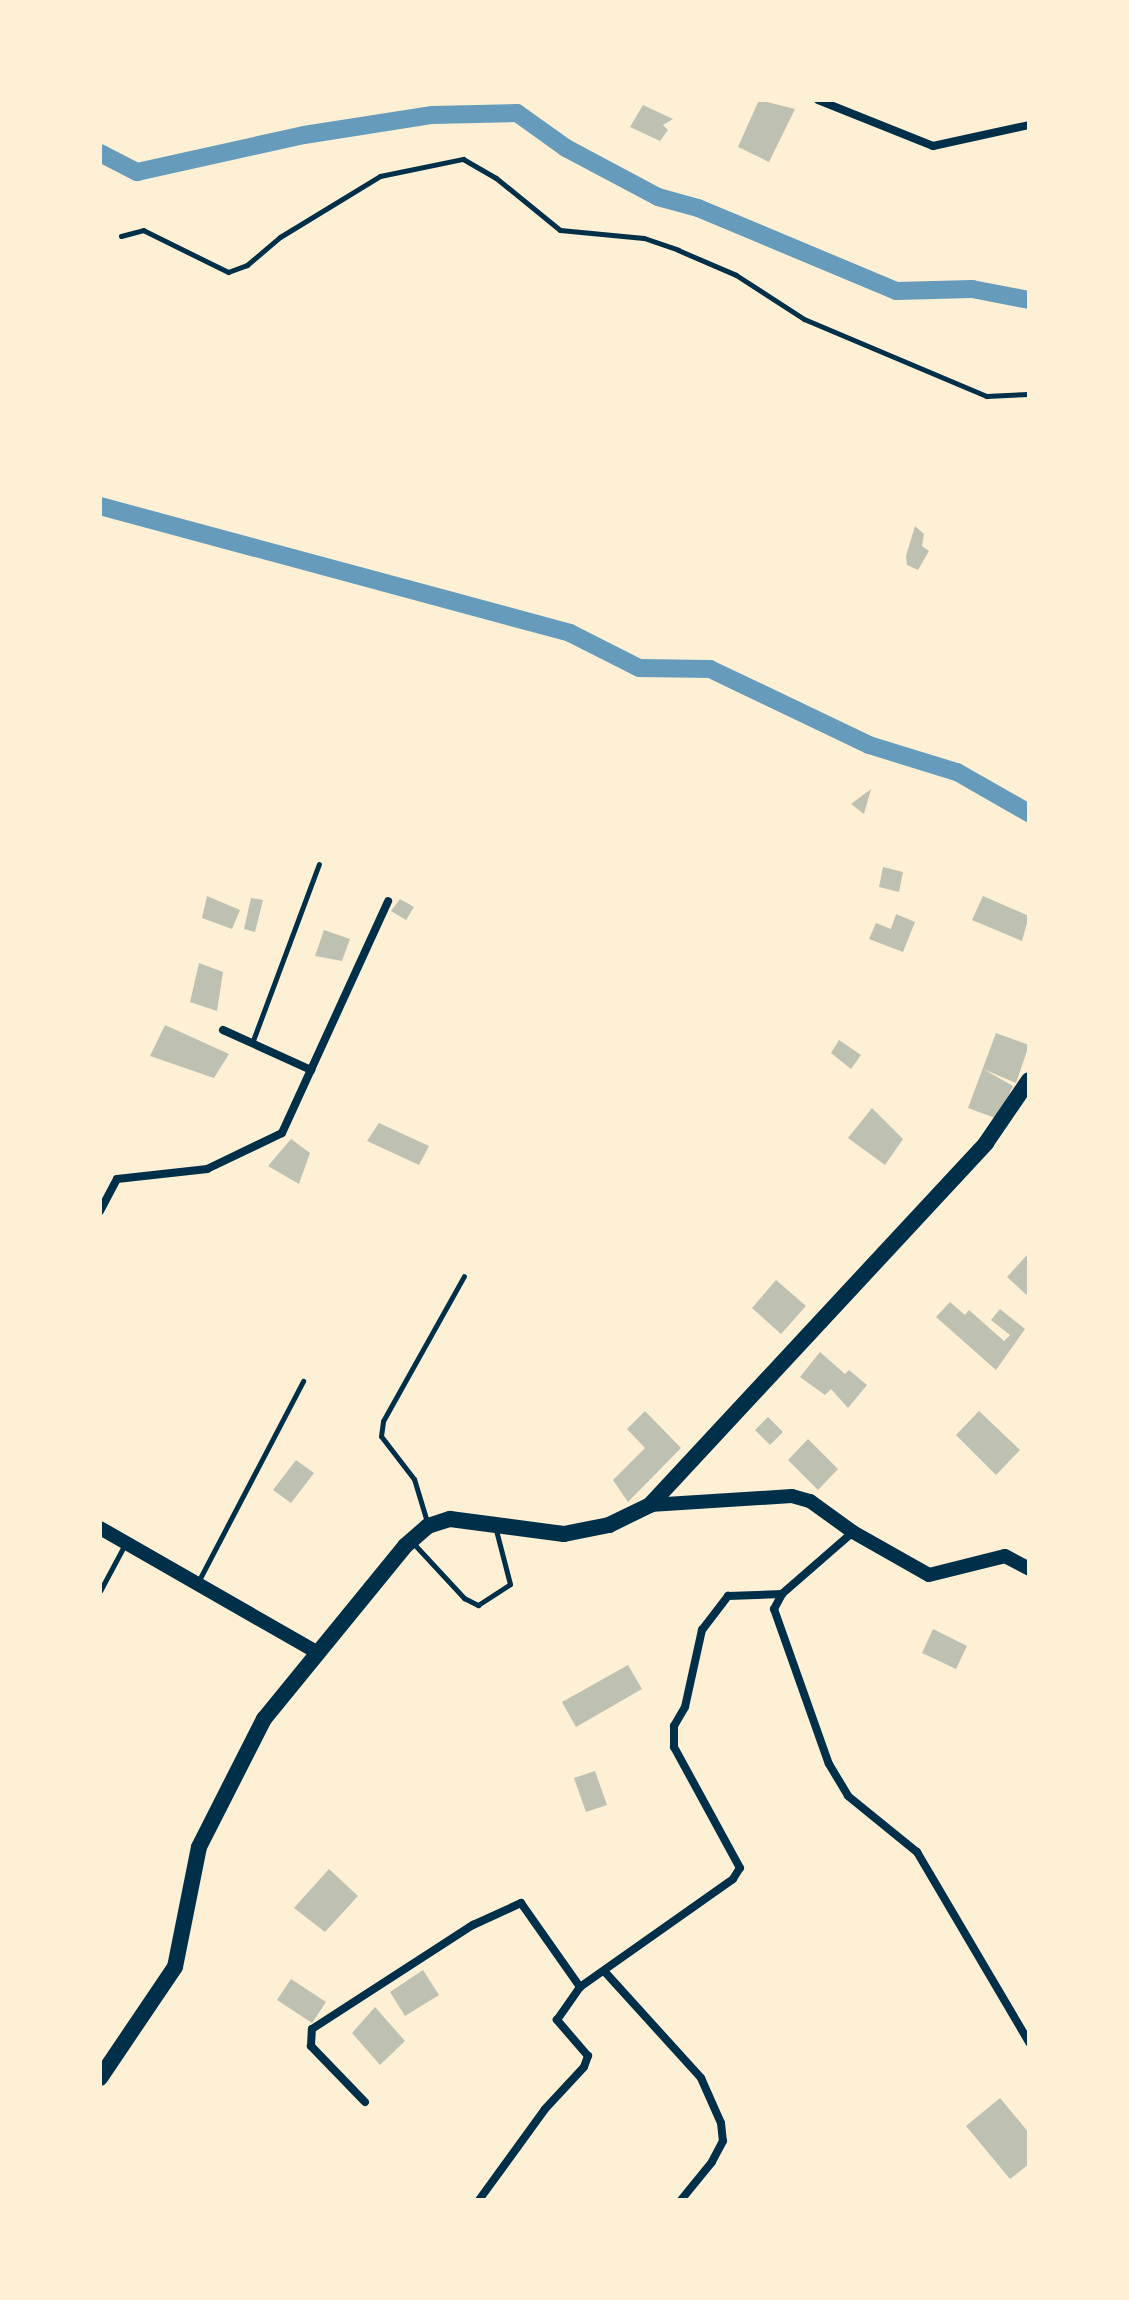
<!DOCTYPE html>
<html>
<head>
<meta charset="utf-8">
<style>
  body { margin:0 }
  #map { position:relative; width:1129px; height:2300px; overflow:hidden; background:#fdf0d5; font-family:"Crimson Pro",serif }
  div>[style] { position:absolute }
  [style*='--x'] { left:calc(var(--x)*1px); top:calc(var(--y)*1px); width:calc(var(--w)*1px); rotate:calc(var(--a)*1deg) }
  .canal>* { height:18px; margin:-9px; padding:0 9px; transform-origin:9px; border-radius:9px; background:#669bbc }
  .building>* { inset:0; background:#bec0b2 }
  .service>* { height:5px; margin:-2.5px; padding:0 2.5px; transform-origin:2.5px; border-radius:2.5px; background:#003049 }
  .minor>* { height:8px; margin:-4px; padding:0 4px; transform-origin:4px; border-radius:4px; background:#003049 }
  .tertiary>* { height:14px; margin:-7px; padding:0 7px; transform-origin:7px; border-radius:7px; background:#003049 }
  .primary>* { height:16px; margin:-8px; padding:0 8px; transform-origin:8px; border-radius:8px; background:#003049 }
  span { translate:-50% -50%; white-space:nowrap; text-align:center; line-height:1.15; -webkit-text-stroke:6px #fdf0d5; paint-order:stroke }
  .frame { position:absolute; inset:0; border:102px solid #fdf0d5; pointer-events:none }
</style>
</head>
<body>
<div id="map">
  <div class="canal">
    <i style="--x:100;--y:153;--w:42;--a:27.2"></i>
    <i style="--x:137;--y:172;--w:171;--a:-12.5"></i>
    <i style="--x:304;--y:135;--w:130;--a:-8.9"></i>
    <i style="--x:432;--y:115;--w:85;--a:-1.3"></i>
    <i style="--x:517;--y:113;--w:60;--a:35.5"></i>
    <i style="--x:566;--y:148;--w:104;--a:28"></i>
    <i style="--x:658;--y:197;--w:41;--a:15.4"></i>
    <i style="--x:698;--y:208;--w:215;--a:22.7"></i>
    <i style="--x:896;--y:291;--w:76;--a:-1.5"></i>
    <i style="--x:972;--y:289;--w:58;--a:10.9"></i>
    <i style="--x:100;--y:506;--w:487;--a:15.1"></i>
    <i style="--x:570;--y:633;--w:77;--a:26.9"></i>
    <i style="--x:639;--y:668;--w:71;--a:0.8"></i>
    <i style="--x:710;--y:669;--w:176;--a:25.5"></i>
    <i style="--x:869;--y:745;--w:92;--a:17.1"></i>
    <i style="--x:957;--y:772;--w:83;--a:29.7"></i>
  </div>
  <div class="building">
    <i style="clip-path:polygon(759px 100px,795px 109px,769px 162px,738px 147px)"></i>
    <i style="clip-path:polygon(643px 105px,673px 119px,663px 125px,668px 130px,660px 141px,630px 127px)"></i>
    <i style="clip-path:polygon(915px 526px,924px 534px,922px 546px,929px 551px,918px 570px,907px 565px,906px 556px)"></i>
    <i style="clip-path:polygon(871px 789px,864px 814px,851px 804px)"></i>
    <i style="clip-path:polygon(883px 867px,903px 872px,899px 892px,879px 887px)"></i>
    <i style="clip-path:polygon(207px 896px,240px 910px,232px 929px,202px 918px)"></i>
    <i style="clip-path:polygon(983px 896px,1029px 916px,1022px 941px,972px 920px)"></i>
    <i style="clip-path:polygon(251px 898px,263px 900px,255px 932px,244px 929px)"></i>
    <i style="clip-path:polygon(400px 899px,414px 907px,406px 920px,391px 911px)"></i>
    <i style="clip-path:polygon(896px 914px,915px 922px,903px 952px,869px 939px,876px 923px,891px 929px)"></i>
    <i style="clip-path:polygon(324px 930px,350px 939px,342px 961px,315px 956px)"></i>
    <i style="clip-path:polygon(199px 963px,223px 972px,217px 1011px,190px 1002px)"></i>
    <i style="clip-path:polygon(165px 1025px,229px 1054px,214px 1078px,150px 1056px)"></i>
    <i style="clip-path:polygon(996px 1033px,1029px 1045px,1016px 1083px,983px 1069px,1013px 1086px,998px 1119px,968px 1108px)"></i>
    <i style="clip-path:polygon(839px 1040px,861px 1055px,851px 1069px,831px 1053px)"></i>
    <i style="clip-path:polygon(872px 1108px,903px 1139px,885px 1165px,848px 1138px)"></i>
    <i style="clip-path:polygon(379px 1123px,429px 1146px,419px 1165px,367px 1141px)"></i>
    <i style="clip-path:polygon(291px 1139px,310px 1153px,299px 1184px,268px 1166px)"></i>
    <i style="clip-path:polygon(1027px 1255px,1029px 1257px,1029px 1297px,1007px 1277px)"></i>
    <i style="clip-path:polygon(776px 1280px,806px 1306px,781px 1334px,752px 1308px)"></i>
    <i style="clip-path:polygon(950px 1302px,965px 1315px,969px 1310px,1004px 1341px,1010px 1335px,991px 1320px,1000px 1309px,1025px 1329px,996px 1370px,936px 1317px)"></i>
    <i style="clip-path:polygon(820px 1352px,845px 1374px,849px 1370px,867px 1385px,848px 1408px,831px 1389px,825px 1395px,800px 1377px)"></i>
    <i style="clip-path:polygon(645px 1411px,681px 1448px,628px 1502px,613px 1480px,645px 1448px,627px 1429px)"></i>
    <i style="clip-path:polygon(979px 1411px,1020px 1450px,996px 1475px,956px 1435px)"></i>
    <i style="clip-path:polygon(768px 1417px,783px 1432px,770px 1445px,755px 1430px)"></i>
    <i style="clip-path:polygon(808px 1439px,838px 1469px,818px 1490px,788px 1460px)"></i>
    <i style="clip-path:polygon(296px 1460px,314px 1473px,291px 1503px,273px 1490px)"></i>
    <i style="clip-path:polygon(933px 1629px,967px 1646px,956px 1669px,922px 1653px)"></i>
    <i style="clip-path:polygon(628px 1665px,642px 1689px,576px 1727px,562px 1702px)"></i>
    <i style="clip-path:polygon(595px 1771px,607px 1805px,586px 1812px,574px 1778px)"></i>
    <i style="clip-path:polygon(329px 1869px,358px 1896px,325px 1932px,294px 1908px)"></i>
    <i style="clip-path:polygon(423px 1970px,439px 1995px,405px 2016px,390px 1992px)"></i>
    <i style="clip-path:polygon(291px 1979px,326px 2002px,312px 2023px,277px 2000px)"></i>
    <i style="clip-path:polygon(375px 2007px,405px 2041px,380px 2065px,352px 2033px)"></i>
    <i style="clip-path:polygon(1000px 2098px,1029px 2133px,1029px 2164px,1010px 2179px,966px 2126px)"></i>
  </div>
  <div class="service">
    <i style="--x:121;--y:236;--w:23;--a:-15"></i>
    <i style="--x:143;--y:230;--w:95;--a:26.3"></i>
    <i style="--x:228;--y:272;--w:20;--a:-20"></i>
    <i style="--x:247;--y:265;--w:43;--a:-40.3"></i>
    <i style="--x:280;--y:237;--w:117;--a:-31.4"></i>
    <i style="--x:380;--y:176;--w:85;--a:-11.6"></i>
    <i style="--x:463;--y:159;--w:38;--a:30"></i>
    <i style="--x:496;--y:178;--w:82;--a:39.1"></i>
    <i style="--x:560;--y:230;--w:84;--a:5.4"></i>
    <i style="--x:644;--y:238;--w:36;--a:19"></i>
    <i style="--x:678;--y:250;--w:63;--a:23.3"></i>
    <i style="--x:736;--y:275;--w:81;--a:32.9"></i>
    <i style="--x:804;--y:319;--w:198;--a:22.9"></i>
    <i style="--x:986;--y:396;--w:43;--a:-2.7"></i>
    <i style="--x:252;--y:1043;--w:191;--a:-69.5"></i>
    <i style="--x:428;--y:1525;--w:48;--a:-106.9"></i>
    <i style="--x:414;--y:1479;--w:54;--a:-127.5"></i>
    <i style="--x:381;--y:1436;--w:15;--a:-82"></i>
    <i style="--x:383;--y:1421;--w:166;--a:-60.8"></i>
    <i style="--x:414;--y:1544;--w:74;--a:47.2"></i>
    <i style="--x:464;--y:1598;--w:16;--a:27"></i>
    <i style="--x:478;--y:1605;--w:38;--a:-33"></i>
    <i style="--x:510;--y:1584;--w:56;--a:-104.5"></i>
    <i style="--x:198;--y:1582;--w:227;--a:-62.4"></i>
    <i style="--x:100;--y:1591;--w:51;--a:-61.9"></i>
  </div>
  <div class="minor">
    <i style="--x:818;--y:100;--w:124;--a:21.8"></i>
    <i style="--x:933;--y:146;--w:98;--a:-12.3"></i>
    <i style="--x:223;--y:1030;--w:97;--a:24.4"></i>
    <i style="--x:100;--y:1211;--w:36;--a:-62"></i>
    <i style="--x:117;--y:1179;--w:91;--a:-6.3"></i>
    <i style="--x:207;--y:1169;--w:83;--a:-25.6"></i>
    <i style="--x:282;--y:1133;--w:255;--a:-65.4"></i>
    <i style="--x:853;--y:1532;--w:94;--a:138.9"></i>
    <i style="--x:782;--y:1594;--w:17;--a:118"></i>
    <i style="--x:774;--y:1609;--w:164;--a:70.5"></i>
    <i style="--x:829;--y:1764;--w:37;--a:59"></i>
    <i style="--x:848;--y:1796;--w:89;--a:39.1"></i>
    <i style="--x:917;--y:1852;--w:221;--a:59.5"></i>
    <i style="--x:605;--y:1972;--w:143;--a:47.8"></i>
    <i style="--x:701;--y:2078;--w:49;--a:66"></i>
    <i style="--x:721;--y:2123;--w:18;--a:84"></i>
    <i style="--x:723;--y:2141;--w:24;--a:118"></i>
    <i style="--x:712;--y:2162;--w:49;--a:129.2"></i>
    <i style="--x:365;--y:2102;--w:78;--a:-134"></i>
    <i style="--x:311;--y:2046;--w:17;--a:-87"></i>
    <i style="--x:312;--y:2029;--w:192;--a:-32.9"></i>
    <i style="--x:473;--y:1925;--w:53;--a:-24.6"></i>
    <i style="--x:521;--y:1903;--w:103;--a:54.9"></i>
    <i style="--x:479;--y:2200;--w:112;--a:-54"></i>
    <i style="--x:545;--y:2109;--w:57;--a:-47.1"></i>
    <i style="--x:584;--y:2067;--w:12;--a:-70"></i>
    <i style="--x:588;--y:2056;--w:48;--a:-130.7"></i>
    <i style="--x:557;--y:2020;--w:40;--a:-55.1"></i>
    <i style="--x:580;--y:1987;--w:187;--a:-35.2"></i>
    <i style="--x:733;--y:1879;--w:13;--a:-58"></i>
    <i style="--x:740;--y:1868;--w:138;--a:-118.6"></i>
    <i style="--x:674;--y:1747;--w:21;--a:-90"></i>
    <i style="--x:674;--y:1726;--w:22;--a:-60"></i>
    <i style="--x:685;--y:1707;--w:79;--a:-77.6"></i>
    <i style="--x:702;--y:1630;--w:43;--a:-52.6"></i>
    <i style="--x:728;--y:1596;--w:54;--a:-2.1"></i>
  </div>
  <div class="tertiary">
    <i style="--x:650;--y:1505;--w:142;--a:-3.6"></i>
    <i style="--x:792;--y:1496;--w:19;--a:16"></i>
    <i style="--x:810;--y:1501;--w:53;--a:35.8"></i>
    <i style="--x:853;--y:1532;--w:87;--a:29.5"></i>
    <i style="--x:929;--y:1575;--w:78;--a:-14"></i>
    <i style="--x:1005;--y:1556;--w:27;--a:28"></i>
    <i style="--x:100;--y:1528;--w:248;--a:29.8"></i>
  </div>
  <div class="primary">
    <i style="--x:100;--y:2078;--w:134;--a:-56"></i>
    <i style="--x:175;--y:1967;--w:122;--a:-78.7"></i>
    <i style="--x:199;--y:1847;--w:144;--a:-63.1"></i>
    <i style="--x:264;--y:1719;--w:223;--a:-50.8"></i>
    <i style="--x:405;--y:1546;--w:30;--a:-41"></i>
    <i style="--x:428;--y:1526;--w:23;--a:-18"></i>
    <i style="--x:450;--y:1519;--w:115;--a:7.5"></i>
    <i style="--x:564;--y:1534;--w:46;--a:-11.3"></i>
    <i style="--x:609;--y:1525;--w:46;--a:-26"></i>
    <i style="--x:650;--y:1505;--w:494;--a:-47.1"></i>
    <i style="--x:986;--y:1143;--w:76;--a:-55.7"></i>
  </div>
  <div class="frame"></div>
</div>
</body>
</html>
